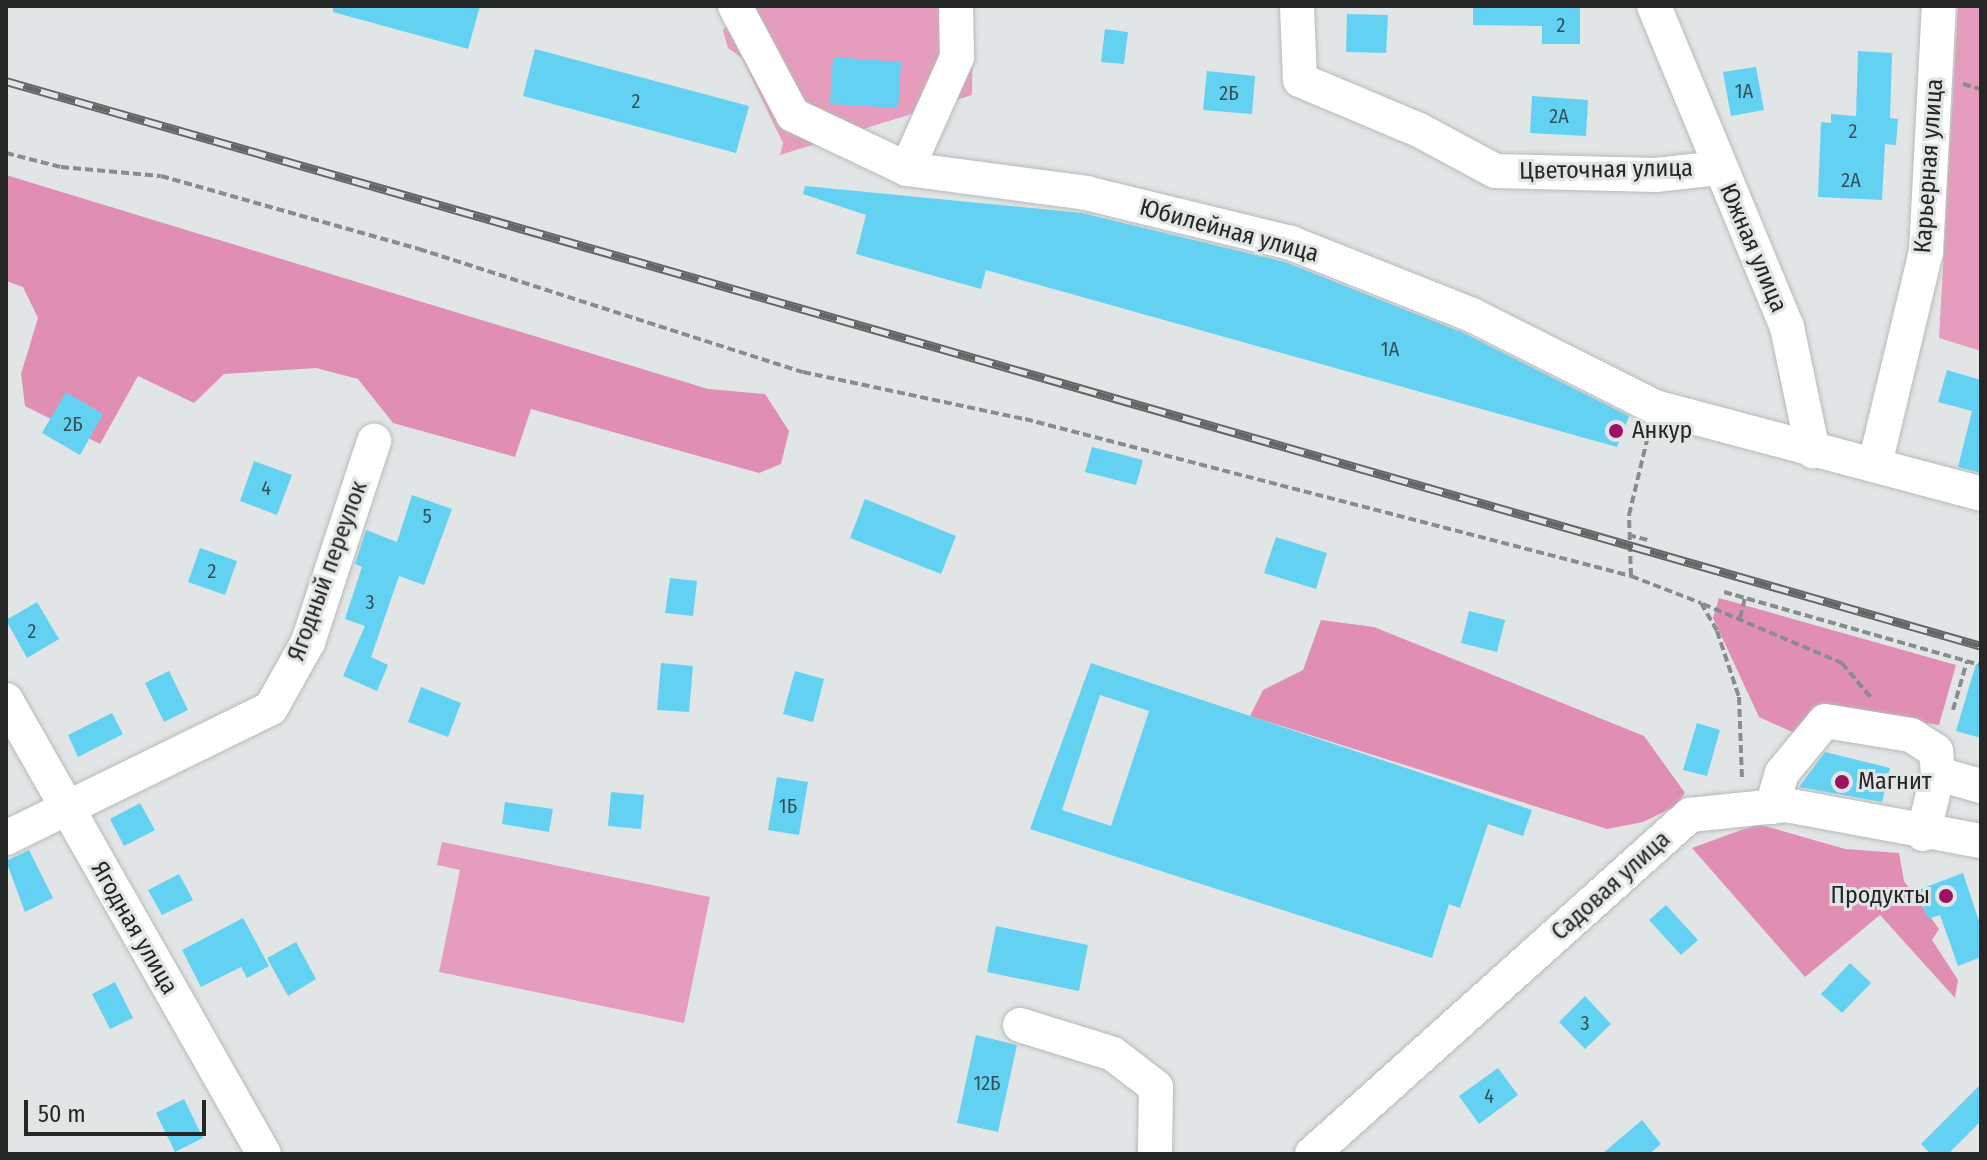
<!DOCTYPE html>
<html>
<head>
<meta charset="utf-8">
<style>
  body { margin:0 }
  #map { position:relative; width:1987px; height:1160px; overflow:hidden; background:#e1e5e6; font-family:"Fira Sans Condensed",sans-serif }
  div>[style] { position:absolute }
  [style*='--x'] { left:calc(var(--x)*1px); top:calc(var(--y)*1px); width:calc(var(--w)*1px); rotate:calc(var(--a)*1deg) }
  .green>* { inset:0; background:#e69cbc }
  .forest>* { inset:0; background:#e18eb3 }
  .building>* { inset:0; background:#63d2f2 }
  .path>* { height:4px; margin-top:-2px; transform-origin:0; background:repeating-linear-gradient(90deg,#898c8c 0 8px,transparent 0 12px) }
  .roads { filter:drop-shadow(0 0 2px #b7babb) drop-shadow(0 0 2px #b7babb) }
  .minor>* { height:34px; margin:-17px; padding:0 17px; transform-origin:17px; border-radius:17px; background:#fff }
  .rail>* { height:9px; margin-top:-4.5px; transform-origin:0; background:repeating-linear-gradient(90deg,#e1e5e6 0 18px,#636566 0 36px); box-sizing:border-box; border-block:2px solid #636566 }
  .dots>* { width:22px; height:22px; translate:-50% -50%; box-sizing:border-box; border:4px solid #e1e5e6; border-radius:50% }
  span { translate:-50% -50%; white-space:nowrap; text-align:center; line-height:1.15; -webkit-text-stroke:6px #e1e5e6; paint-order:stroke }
  .number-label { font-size:20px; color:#345159 }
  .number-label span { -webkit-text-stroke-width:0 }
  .street-label { font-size:24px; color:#252626 }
  .poi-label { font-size:24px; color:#252626 }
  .left { translate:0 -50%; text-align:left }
  .right { translate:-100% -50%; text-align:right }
  .frame { position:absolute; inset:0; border:8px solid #252626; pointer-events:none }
  .scale { position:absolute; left:24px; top:1100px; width:182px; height:36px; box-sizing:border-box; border:4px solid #252626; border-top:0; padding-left:10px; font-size:24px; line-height:28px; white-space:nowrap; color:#252626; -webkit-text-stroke:6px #e1e5e6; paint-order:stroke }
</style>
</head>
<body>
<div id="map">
  <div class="green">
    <i style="clip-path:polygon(724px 6px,973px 6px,972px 95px,780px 155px,783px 143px,742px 58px,728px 48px,723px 30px,731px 22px)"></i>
    <i style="clip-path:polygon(1958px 6px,1981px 6px,1981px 351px,1939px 338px)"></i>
    <i style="clip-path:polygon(442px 842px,710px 897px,684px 1023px,439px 972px,460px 870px,437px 865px)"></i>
  </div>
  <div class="forest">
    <i style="clip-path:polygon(6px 175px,708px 389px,765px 394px,789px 431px,781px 464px,759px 473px,531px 409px,515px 457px,393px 423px,358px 379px,316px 368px,224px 374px,194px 403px,138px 376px,100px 444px,25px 406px,21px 374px,38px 318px,23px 287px,6px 281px)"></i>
    <i style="clip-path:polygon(1719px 598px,1956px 665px,1939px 725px,1850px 711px,1801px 736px,1759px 717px,1713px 618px)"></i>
    <i style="clip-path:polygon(1321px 620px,1374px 627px,1644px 736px,1685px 793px,1676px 806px,1643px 822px,1607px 829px,1250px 716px,1263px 690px,1303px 670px)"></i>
    <i style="clip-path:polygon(1758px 824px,1845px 849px,1899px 853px,1904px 881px,1939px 929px,1932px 940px,1958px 980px,1955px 998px,1880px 915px,1805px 977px,1692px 848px)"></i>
  </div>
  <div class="building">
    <i style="clip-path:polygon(333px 6px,480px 6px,468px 49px,333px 12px)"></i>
    <i style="clip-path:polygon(1473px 6px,1580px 6px,1580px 44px,1542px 44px,1542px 26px,1473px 25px)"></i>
    <i style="clip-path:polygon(1347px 14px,1388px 15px,1386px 53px,1346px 52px)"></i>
    <i style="clip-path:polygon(1105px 29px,1128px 32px,1124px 64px,1101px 62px)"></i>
    <i style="clip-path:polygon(535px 49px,749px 106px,736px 153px,523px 96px)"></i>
    <i style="clip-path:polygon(1858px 51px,1892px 53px,1890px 118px,1898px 119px,1896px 145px,1885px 144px,1882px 200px,1818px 197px,1821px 122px,1831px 123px,1831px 114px,1856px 116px)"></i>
    <i style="clip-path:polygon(833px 57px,901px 62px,898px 108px,830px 104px)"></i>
    <i style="clip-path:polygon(1756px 67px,1764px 110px,1731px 116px,1723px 72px)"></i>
    <i style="clip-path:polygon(1207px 71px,1255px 76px,1252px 114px,1203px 110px)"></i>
    <i style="clip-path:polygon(1532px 96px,1588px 100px,1586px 136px,1530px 133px)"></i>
    <i style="clip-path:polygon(805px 186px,1082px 213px,1285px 262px,1464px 333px,1629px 416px,1617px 447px,986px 270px,981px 289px,856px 254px,866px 215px,803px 194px)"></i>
    <i style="clip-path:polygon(1947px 370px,1981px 380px,1981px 473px,1958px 467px,1972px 411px,1938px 402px)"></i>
    <i style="clip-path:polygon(66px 392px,103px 414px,80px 455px,42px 433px)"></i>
    <i style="clip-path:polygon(1092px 447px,1143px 460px,1136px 485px,1085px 472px)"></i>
    <i style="clip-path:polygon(254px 461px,292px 475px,277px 515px,240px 501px)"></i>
    <i style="clip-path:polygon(412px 495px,452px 509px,424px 585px,399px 576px,371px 657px,388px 665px,377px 691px,343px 676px,365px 626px,345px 619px,362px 567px,355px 564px,366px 530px,397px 542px)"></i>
    <i style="clip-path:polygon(865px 499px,956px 536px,941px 574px,850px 538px)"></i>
    <i style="clip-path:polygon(1276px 537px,1327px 553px,1316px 589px,1264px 573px)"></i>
    <i style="clip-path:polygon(200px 548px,237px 561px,225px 595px,188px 582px)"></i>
    <i style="clip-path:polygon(670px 578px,697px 581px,693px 616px,665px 613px)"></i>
    <i style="clip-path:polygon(37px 602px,59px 639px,27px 658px,6px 620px)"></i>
    <i style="clip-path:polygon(1469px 611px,1505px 620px,1497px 652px,1461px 643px)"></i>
    <i style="clip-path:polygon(661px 663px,693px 666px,689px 712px,657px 710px)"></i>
    <i style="clip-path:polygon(evenodd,1091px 663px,1532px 810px,1523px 836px,1488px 824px,1460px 908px,1449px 904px,1432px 958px,1030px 829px,1091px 663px,1100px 695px,1149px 711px,1111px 826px,1062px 810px,1100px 695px)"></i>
    <i style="clip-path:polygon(1976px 664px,1981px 665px,1981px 738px,1956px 731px)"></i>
    <i style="clip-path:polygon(169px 671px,188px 710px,164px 722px,145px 683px)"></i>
    <i style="clip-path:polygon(795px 671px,824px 679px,813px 722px,783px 714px)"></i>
    <i style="clip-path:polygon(421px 687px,461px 703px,448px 737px,408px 722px)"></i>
    <i style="clip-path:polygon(112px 713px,123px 734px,78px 757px,68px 735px)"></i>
    <i style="clip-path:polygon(1697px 723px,1720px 730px,1707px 776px,1683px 770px)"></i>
    <i style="clip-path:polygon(1825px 752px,1890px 768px,1882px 802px,1799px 787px)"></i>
    <i style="clip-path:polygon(777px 777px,808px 782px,799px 835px,768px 830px)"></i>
    <i style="clip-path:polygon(611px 792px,644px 795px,641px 829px,608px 826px)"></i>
    <i style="clip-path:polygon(505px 802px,553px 809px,549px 832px,502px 824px)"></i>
    <i style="clip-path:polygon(140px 803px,155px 830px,124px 846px,110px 819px)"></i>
    <i style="clip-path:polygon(29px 850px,53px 898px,25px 912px,6px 861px)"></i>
    <i style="clip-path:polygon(1963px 873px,1981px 927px,1981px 957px,1958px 966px,1940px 915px,1928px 919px,1918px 890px)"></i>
    <i style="clip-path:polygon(179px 874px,193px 900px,162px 915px,148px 890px)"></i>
    <i style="clip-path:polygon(1666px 905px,1698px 940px,1681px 955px,1649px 920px)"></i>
    <i style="clip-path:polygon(243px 918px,269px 966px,247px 978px,241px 967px,201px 987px,182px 950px)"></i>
    <i style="clip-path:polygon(996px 926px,1088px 945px,1079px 991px,987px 972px)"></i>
    <i style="clip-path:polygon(296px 942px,316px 979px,288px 996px,267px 958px)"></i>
    <i style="clip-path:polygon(1850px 963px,1871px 983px,1842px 1013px,1821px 994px)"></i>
    <i style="clip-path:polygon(115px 982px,133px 1018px,110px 1029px,92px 994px)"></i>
    <i style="clip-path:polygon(1585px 996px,1611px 1024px,1585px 1049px,1559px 1022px)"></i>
    <i style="clip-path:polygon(976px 1035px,1017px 1045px,998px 1132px,957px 1123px)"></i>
    <i style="clip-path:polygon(1498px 1068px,1518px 1095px,1479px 1124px,1459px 1096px)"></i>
    <i style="clip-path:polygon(1981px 1084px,1981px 1121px,1948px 1154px,1931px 1154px,1921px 1144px)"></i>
    <i style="clip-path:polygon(184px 1099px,203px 1138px,175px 1152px,156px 1113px)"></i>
    <i style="clip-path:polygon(1642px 1120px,1661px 1144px,1649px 1154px,1602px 1154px)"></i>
  </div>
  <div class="path">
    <i style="--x:1963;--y:84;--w:19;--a:16"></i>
    <i style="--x:6;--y:153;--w:57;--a:14.3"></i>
    <i style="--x:61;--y:167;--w:100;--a:5.1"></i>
    <i style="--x:161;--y:176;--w:268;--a:15.8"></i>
    <i style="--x:419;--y:249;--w:403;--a:17.8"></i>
    <i style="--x:803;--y:372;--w:227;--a:12"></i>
    <i style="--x:1025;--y:419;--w:626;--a:14.52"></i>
    <i style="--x:1631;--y:576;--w:75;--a:21.1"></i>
    <i style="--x:1701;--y:603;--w:32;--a:60"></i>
    <i style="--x:1717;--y:631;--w:70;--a:71.6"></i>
    <i style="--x:1739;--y:697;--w:83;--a:87.9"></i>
    <i style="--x:1628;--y:535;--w:21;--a:14"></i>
    <i style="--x:1631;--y:576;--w:61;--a:-91.9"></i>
    <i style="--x:1629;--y:515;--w:85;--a:-76.5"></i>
    <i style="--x:1724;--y:592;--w:267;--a:15.9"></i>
    <i style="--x:1703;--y:604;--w:151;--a:23"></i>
    <i style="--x:1842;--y:663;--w:47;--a:50.2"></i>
    <i style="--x:1740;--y:618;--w:21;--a:-76"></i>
    <i style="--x:1953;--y:710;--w:51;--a:-74.1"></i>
  </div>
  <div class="roads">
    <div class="minor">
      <i style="--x:735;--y:6;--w:123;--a:62"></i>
      <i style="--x:793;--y:115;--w:126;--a:25.3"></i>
      <i style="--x:907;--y:169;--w:181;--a:7.6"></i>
      <i style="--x:1086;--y:193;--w:211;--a:13.7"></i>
      <i style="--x:1291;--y:243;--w:195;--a:21.7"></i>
      <i style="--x:1472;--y:315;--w:205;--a:26.7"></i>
      <i style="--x:1655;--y:407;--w:337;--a:14.9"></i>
      <i style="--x:1297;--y:6;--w:74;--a:87.7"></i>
      <i style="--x:1300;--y:80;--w:129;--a:22.8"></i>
      <i style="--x:1419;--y:130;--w:86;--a:28.3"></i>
      <i style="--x:1495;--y:171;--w:161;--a:1.4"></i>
      <i style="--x:1656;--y:175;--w:62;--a:-6.4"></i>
      <i style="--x:1654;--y:6;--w:347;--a:67.5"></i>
      <i style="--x:1787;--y:327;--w:127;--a:78.2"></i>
      <i style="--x:907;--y:169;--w:123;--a:-65.9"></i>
      <i style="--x:957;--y:57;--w:51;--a:-91.1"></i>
      <i style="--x:1875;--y:464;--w:218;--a:-76.5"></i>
      <i style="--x:1926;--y:252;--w:246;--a:-87"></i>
      <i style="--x:6;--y:700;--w:522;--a:60.39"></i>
      <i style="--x:1772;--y:807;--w:35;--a:-74"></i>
      <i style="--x:1782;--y:773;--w:67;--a:-50.4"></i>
      <i style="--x:1825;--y:721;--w:87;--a:9.2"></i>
      <i style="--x:1911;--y:735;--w:30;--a:33"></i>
      <i style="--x:1936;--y:751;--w:23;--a:85"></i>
      <i style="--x:1923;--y:834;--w:62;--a:-76"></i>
      <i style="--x:1938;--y:774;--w:45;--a:15.6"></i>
      <i style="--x:6;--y:838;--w:295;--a:-26.1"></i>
      <i style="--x:271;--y:708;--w:76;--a:-60.7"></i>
      <i style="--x:308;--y:642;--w:212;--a:-71.8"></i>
      <i style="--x:1020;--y:1025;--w:97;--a:17.3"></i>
      <i style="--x:1113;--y:1054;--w:54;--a:37.5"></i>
      <i style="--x:1156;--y:1087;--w:67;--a:90.9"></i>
      <i style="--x:1312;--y:1154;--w:508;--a:-41.89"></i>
      <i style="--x:1690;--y:815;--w:97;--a:-5.9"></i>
      <i style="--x:1786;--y:805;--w:198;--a:10.5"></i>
    </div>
  </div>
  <div class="rail">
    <i style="--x:6;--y:81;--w:2054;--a:15.96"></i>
  </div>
  <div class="dots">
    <i style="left:1616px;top:431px;background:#9b1163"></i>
    <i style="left:1842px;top:782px;background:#9b1163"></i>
    <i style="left:1946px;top:896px;background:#9b1163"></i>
  </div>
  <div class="number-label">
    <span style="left:1561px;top:25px">2</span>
    <span style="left:1744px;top:91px">1А</span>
    <span style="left:1229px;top:93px">2Б</span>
    <span style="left:636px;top:101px">2</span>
    <span style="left:1559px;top:116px">2А</span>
    <span style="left:1853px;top:131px">2</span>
    <span style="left:1851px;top:180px">2А</span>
    <span style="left:1390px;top:349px">1А</span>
    <span style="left:73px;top:424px">2Б</span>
    <span style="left:266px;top:488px">4</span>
    <span style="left:427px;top:516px">5</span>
    <span style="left:212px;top:571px">2</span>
    <span style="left:370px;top:602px">3</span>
    <span style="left:32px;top:631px">2</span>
    <span style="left:788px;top:806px">1Б</span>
    <span style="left:1585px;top:1023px">3</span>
    <span style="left:987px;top:1083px">12Б</span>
    <span style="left:1489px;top:1096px">4</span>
  </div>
  <div class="street-label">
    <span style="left:1929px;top:166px;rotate:-86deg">Карьерная улица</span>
    <span style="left:1606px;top:170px;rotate:-1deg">Цветочная улица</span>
    <span style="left:1229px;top:231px;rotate:15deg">Юбилейная улица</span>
    <span style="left:1753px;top:248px;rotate:67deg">Южная улица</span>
    <span style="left:328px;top:571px;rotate:-70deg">Ягодный переулок</span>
    <span style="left:1611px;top:886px;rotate:-42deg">Садовая улица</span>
    <span style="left:134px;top:928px;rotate:60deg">Ягодная улица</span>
  </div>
  <div class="poi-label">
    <span class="left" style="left:1632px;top:431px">Анкур</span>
    <span class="left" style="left:1858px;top:782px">Магнит</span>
    <span class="right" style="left:1930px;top:896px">Продукты</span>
  </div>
  <div class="frame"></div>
  <div class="scale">50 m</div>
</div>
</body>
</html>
